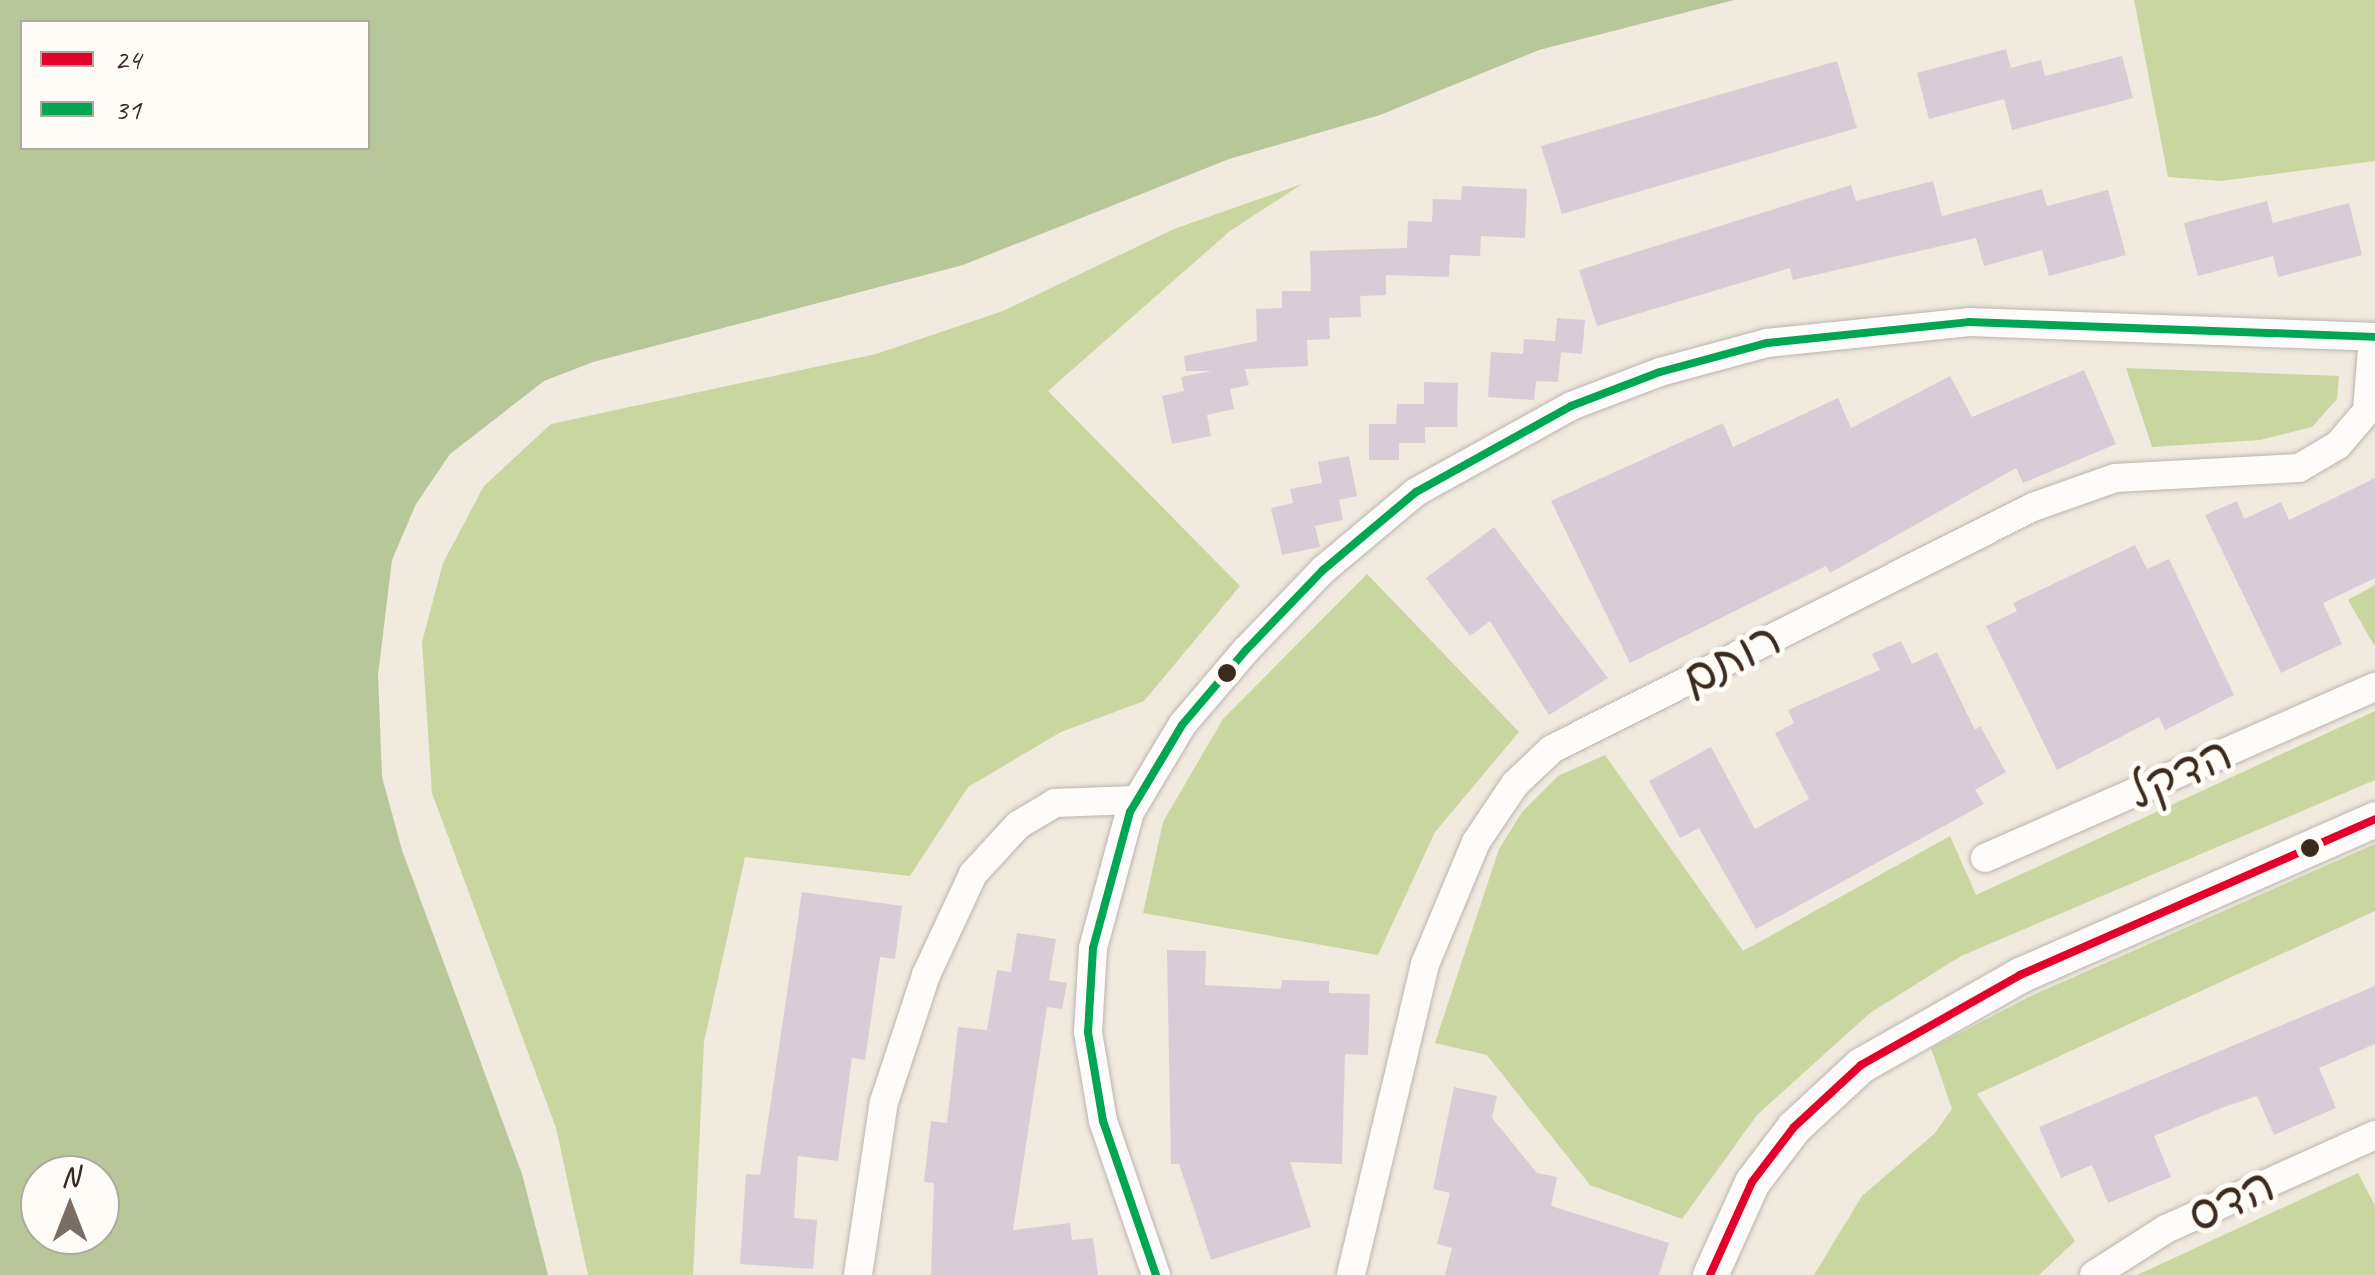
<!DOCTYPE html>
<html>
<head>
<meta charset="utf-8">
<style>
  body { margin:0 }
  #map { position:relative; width:2375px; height:1275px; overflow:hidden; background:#f0eadf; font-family:Caveat,"Playpen Sans Hebrew",sans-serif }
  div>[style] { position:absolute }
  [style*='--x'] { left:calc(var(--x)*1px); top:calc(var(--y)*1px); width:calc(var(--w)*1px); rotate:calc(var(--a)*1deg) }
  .green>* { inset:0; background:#cad6a0 }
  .forest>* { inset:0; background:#b7c799 }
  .building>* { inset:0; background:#d8cdd6 }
  .roads { filter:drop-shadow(0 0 2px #bbb5ae) drop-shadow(0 0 2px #bbb5ae) }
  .minor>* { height:28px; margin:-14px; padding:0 14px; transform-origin:14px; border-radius:14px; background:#fdfcfa }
  .tertiary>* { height:35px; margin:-17.5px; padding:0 17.5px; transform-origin:17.5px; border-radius:17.5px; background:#fdfcfa }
  .bus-1>* { height:8px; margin:-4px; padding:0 4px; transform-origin:4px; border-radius:4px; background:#e4002b }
  .bus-2>* { height:8px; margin:-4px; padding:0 4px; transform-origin:4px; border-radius:4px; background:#00a651 }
  .dots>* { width:28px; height:28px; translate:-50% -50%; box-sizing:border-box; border:5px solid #fdfcf7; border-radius:50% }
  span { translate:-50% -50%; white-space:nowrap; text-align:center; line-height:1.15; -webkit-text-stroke:10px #fdfcf7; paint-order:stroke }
  .street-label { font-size:48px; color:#3b2a1e }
  .legend { position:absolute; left:20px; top:20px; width:350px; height:130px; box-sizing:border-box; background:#fdfcf7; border:2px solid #afa8a0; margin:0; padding:12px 18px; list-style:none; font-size:30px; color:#3b2a1e }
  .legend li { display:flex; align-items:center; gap:20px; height:50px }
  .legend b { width:50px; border:2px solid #afa8a0 }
  .north { position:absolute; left:20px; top:1155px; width:100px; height:100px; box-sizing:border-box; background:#fdfcf7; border:2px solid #afa8a0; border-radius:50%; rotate:0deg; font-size:28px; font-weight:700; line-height:40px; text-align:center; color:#3b2a1e }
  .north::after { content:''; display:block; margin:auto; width:35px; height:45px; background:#7a6d62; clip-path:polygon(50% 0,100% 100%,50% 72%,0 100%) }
</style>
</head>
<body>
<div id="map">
  <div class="green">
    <i style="clip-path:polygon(2134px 0,2375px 0,2375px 161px,2221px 181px,2168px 177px)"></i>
    <i style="clip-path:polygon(1302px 184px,1230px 231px,1048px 391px,1240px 586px,1144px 701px,1061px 732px,968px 787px,910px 876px,745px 857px,704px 1042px,693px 1275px,588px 1275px,556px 1128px,432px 793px,422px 642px,443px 563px,484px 486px,551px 424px,876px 354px,1003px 311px,1174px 229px)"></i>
    <i style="clip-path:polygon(2126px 368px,2339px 376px,2337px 399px,2312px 427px,2260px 440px,2152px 447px)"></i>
    <i style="clip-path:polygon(1367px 574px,1519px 732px,1435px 832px,1378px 955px,1143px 913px,1163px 822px,1223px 719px)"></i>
    <i style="clip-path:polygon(2375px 585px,2375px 644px,2374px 645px,2348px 600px)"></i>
    <i style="clip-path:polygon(2375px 711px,2375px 780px,1961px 956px,1870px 1013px,1757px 1115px,1682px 1219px,1590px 1185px,1487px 1055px,1435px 1043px,1499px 849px,1522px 812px,1558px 776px,1605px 755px,1743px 951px,1950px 836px,1976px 895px)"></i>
    <i style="clip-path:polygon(2375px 844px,2375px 911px,1977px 1094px,2075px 1241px,2039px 1275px,1814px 1275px,1862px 1196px,1934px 1134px,1952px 1109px,1931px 1048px,2031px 996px)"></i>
    <i style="clip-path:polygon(2358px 1173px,2375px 1206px,2375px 1275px,2137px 1275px)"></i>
  </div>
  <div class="forest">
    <i style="clip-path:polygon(evenodd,0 0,1734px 0,1539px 50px,1380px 115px,1229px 159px,963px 265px,593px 362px,544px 381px,450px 454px,416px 504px,392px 560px,378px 675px,382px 777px,402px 850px,522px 1174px,548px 1275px,0 1275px,0 0,22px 22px,368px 22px,368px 148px,22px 148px,22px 22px,0 0,40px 1175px,100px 1175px,100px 1235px,40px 1235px,40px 1175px)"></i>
  </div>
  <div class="building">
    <i style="clip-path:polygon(2006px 49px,2011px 68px,2041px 60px,2045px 76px,2122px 56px,2133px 98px,2012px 130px,2004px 99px,1929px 119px,1917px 73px)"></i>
    <i style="clip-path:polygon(1837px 61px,1857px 128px,1562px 214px,1541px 146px)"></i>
    <i style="clip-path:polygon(1933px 181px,1942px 216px,2042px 189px,2047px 206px,2108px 190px,2126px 255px,2049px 276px,2042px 250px,1984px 266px,1976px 238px,1793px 280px,1790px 268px,1597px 326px,1579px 270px,1851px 185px,1856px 201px)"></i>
    <i style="clip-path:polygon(1462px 186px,1527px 189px,1525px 238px,1481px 236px,1480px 256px,1450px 255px,1449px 277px,1386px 275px,1386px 295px,1360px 296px,1361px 317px,1329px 318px,1330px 339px,1307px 340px,1308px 366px,1245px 369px,1249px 385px,1230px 389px,1234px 409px,1207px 415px,1211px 436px,1172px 444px,1162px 396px,1184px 391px,1181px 377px,1212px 371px,1186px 371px,1184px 356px,1257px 341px,1256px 309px,1282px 308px,1282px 291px,1311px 291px,1310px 251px,1407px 248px,1408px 221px,1432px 222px,1433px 199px,1461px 200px)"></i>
    <i style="clip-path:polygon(2267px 201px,2273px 223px,2349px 203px,2362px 255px,2278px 277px,2273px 256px,2198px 276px,2184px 223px)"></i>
    <i style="clip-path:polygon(1557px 318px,1585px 320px,1582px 354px,1561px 352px,1558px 382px,1536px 381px,1534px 400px,1488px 397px,1491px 352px,1523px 354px,1524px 339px,1555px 341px)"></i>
    <i style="clip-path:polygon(2084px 370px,2116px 444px,2023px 483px,2016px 468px,1830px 573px,1826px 566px,1630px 663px,1551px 501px,1723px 423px,1733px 447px,1838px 398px,1851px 428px,1950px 376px,1972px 417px)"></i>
    <i style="clip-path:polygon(1424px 382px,1458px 383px,1457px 427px,1425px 427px,1425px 443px,1399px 443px,1399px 460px,1369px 460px,1369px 424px,1396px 424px,1397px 404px,1424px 404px)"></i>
    <i style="clip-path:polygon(1349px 456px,1357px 496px,1339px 500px,1343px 520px,1315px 526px,1320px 547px,1282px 555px,1271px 508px,1293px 503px,1290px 489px,1322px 483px,1318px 462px)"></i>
    <i style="clip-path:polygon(2375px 478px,2375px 578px,2323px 603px,2342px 644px,2281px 673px,2205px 515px,2237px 501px,2244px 519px,2281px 502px,2289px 520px)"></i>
    <i style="clip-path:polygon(1494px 527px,1608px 678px,1549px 715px,1490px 621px,1470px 636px,1426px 578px)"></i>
    <i style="clip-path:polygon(2135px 545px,2147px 569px,2169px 559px,2234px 695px,2165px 730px,2159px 717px,2057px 770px,1986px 626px,2017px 611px,2013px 603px)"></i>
    <i style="clip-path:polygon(1901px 641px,1912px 664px,1937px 652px,1975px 730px,1980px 726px,2006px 772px,1975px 790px,1984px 804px,1756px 929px,1699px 828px,1680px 838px,1649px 781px,1711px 747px,1755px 829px,1809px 799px,1775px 733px,1794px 723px,1788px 710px,1880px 670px,1872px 654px)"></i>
    <i style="clip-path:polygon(802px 892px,902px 906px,895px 959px,880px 957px,865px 1060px,852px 1058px,838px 1161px,798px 1156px,794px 1218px,817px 1220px,813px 1269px,740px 1264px,746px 1174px,760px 1175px)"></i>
    <i style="clip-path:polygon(1017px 933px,1056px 939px,1049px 980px,1067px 983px,1062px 1009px,1047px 1007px,1013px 1230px,1070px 1223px,1072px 1240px,1093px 1238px,1098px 1275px,931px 1275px,934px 1183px,924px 1182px,931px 1121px,947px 1123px,958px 1027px,987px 1030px,997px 970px,1011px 972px)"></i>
    <i style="clip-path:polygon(1167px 950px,1206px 951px,1205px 985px,1281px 989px,1282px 980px,1329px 981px,1329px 993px,1370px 994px,1368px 1055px,1345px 1054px,1342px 1164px,1290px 1162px,1311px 1227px,1211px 1260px,1179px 1164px,1171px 1164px)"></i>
    <i style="clip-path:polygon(2375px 986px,2375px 1044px,2319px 1068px,2336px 1108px,2274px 1135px,2257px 1096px,2224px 1107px,2154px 1136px,2171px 1177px,2108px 1203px,2092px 1165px,2061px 1178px,2039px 1127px)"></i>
    <i style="clip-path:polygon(1454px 1087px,1497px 1096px,1492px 1118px,1537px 1173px,1557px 1177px,1551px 1206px,1669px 1243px,1659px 1275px,1445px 1275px,1452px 1248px,1437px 1244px,1450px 1193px,1433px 1189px)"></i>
  </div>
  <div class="roads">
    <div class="minor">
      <i style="--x:1985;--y:858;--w:426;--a:-23.7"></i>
      <i style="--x:858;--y:1275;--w:175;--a:-81.5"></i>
      <i style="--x:884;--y:1102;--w:134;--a:-71.7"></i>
      <i style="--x:926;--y:975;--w:111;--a:-65"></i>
      <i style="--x:973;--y:874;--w:67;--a:-47.4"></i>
      <i style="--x:1018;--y:825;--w:43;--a:-30.7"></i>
      <i style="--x:1055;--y:803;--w:79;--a:-2.2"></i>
      <i style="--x:1156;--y:1275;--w:163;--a:-109"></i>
      <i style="--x:1103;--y:1121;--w:90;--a:-99.6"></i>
      <i style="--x:1088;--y:1032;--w:84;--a:-86.6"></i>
      <i style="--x:1093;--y:948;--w:141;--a:-74.8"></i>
      <i style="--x:1130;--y:812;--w:101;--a:-59.1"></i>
      <i style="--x:1182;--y:725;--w:100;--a:-49.5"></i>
      <i style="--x:1247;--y:649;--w:110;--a:-46.1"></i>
      <i style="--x:1323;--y:570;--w:121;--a:-40"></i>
      <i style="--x:1416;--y:492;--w:177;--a:-29"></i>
      <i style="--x:1571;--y:406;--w:95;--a:-20.9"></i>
      <i style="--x:1660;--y:372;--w:111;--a:-15.2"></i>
      <i style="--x:1767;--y:343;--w:203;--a:-5.9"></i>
      <i style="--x:1969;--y:322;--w:406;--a:2.1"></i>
      <i style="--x:1351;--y:1275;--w:320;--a:-76.6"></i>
      <i style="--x:1425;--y:964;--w:132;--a:-67.3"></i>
      <i style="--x:1476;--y:842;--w:70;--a:-56.1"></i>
      <i style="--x:1515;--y:784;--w:51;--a:-43.4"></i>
      <i style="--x:1552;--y:749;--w:538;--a:-26.71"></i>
      <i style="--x:2033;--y:507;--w:87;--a:-19.5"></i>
      <i style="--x:2115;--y:478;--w:184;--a:-3.1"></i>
      <i style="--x:2299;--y:468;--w:45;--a:-30.5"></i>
      <i style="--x:2338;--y:445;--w:45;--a:-49.5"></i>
      <i style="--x:2367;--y:411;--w:74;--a:-85.4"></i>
      <i style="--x:2094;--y:1275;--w:85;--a:-32.6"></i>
      <i style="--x:2166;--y:1229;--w:229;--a:-24.2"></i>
    </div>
    <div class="tertiary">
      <i style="--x:1710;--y:1275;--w:102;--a:-65.7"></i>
      <i style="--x:1752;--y:1182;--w:69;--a:-52.6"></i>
      <i style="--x:1794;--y:1127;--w:91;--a:-42.8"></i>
      <i style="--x:1861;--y:1065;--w:183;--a:-29.5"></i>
      <i style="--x:2020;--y:975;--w:388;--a:-23.7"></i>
    </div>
  </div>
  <div class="bus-1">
    <i style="--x:1710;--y:1275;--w:102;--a:-65.7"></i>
    <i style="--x:1752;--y:1182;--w:69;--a:-52.6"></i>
    <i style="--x:1794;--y:1127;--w:91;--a:-42.8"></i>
    <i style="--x:1861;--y:1065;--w:183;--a:-29.5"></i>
    <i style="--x:2020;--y:975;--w:388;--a:-23.7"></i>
  </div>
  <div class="bus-2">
    <i style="--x:1156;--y:1275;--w:163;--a:-109"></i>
    <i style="--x:1103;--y:1121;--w:90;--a:-99.6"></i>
    <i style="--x:1088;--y:1032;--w:84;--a:-86.6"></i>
    <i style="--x:1093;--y:948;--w:141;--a:-74.8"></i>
    <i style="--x:1130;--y:812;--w:101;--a:-59.1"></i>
    <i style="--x:1182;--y:725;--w:100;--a:-49.5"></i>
    <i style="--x:1247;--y:649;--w:110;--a:-46.1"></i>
    <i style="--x:1323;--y:570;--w:121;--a:-40"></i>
    <i style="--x:1416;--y:492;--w:177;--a:-29"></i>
    <i style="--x:1571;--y:406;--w:95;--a:-20.9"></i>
    <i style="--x:1660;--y:372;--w:111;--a:-15.2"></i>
    <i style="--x:1767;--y:343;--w:203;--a:-5.9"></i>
    <i style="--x:1969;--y:322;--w:406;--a:2.1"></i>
  </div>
  <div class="dots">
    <i style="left:1227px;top:673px;background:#3b2a1e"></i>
    <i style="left:2310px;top:848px;background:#3b2a1e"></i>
  </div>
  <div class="street-label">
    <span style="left:1731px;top:659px;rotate:-27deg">רותם</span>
    <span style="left:2180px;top:773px;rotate:-24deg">הדקל</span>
    <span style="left:2231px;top:1200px;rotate:-24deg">הדס</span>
  </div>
  <ul class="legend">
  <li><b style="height:12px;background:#e4002b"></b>24</li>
  <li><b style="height:12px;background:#00a651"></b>31</li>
  </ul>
  <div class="north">N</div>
</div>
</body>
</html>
